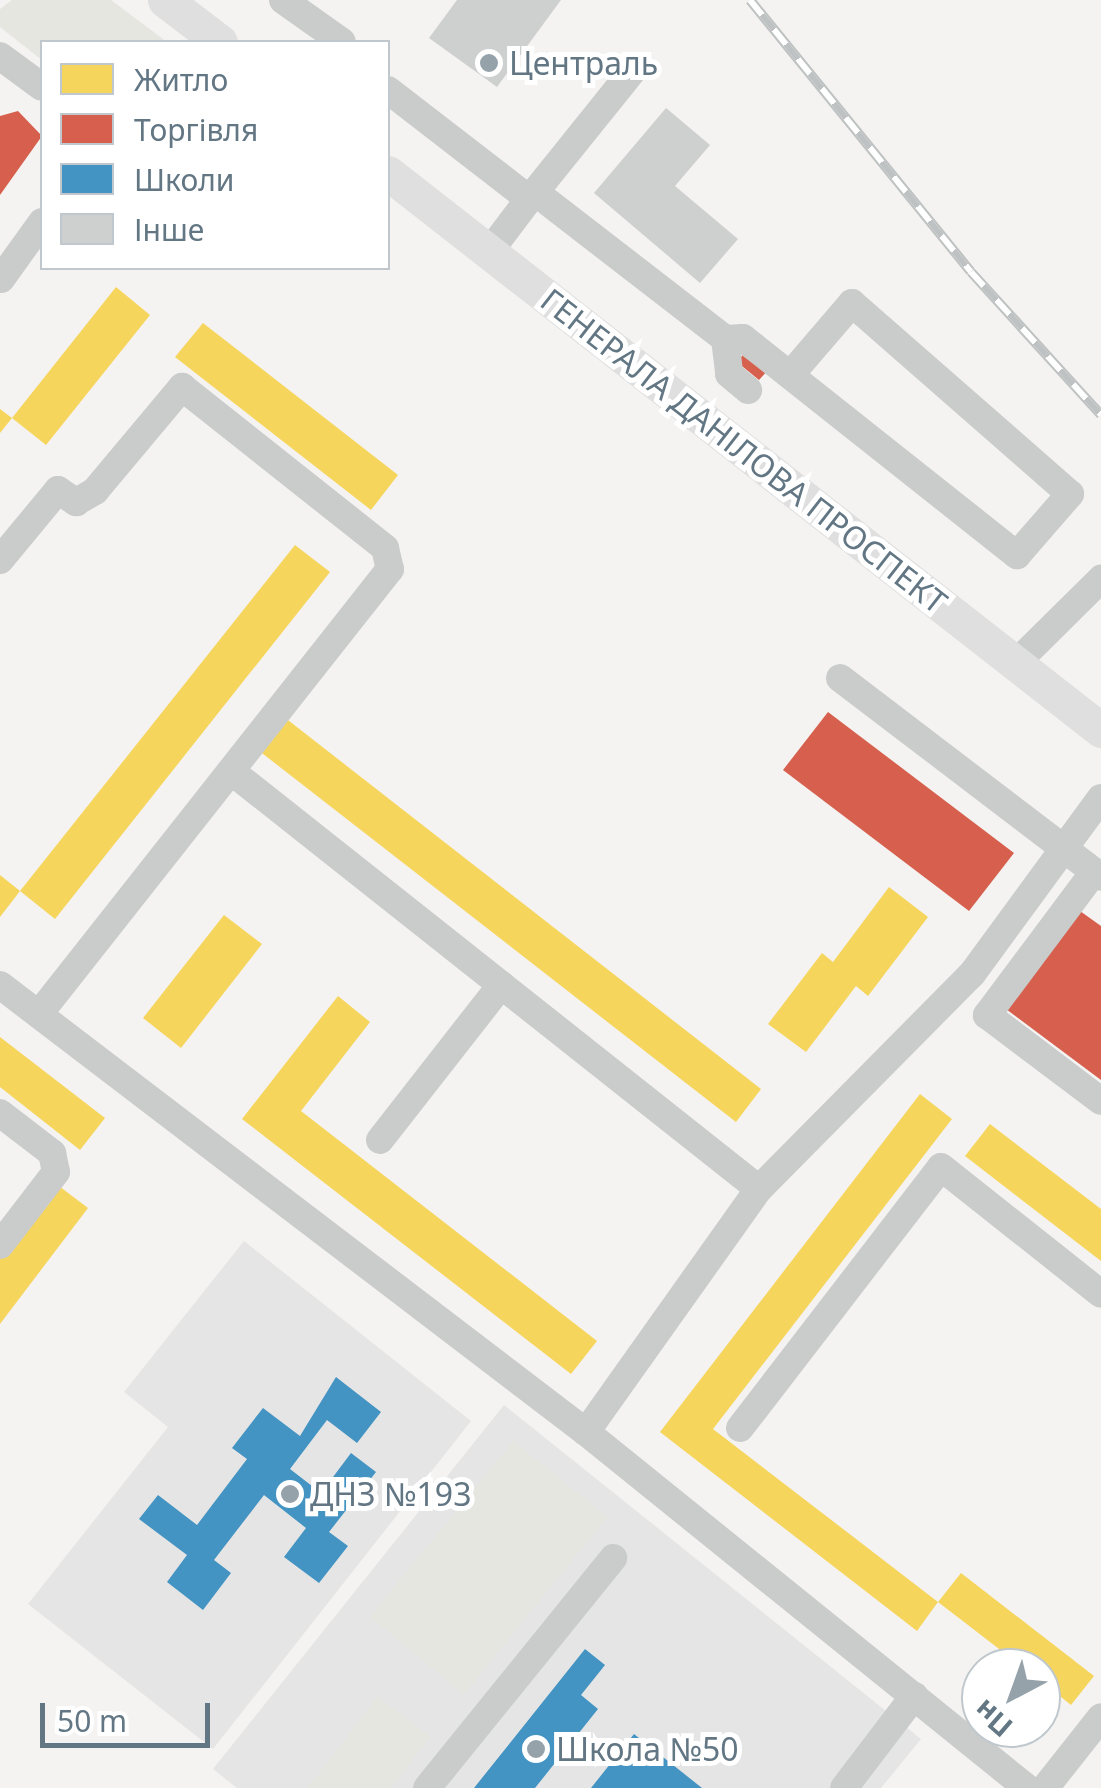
<!DOCTYPE html>
<html>
<head>
<meta charset="utf-8">
<style>
  body { margin:0 }
  #map { position:relative; width:1101px; height:1788px; overflow:hidden; background:#f4f3f1; font-family:"Noto Sans",sans-serif }
  div>[style] { position:absolute }
  [style*='--x'] { left:calc(var(--x)*1px); top:calc(var(--y)*1px); width:calc(var(--w)*1px); rotate:calc(var(--a)*1deg) }
  .built>* { inset:0; background:#e4e5e4 }
  .green>* { inset:0; background:#e4e6df }
  .homes>* { inset:0; background:#f6d55c }
  .shops>* { inset:0; background:#d6604d }
  .schools>* { inset:0; background:#4393c3 }
  .building>* { inset:0; background:#cecfcf }
  .minor>* { height:28px; margin:-14px; padding:0 14px; transform-origin:14px; border-radius:14px; background:#cacccc }
  .major>* { height:35px; margin:-17.5px; padding:0 17.5px; transform-origin:17.5px; border-radius:17.5px; background:#dfdfe0 }
  .rail>* { height:10px; margin-top:-5px; transform-origin:0; background:repeating-linear-gradient(90deg,#fff 0 19px,#bfc2c2 0 38px); box-sizing:border-box; border-block:2px solid #bfc2c2 }
  .dots>* { width:28px; height:28px; translate:-50% -50%; box-sizing:border-box; border:5px solid #fff; border-radius:50% }
  span { translate:-50% -50%; white-space:nowrap; text-align:center; line-height:1.15; -webkit-text-stroke:10px #fff; paint-order:stroke }
  .poi-label { font-size:32px; color:#627683 }
  .left { translate:0 -50%; text-align:left }
  .street-label { font-size:32px; color:#627683 }
  .legend { position:absolute; left:40px; top:40px; width:350px; height:230px; box-sizing:border-box; background:#fff; border:2px solid #c0c8cd; margin:0; padding:12px 18px; list-style:none; font-size:30px; color:#627683 }
  .legend li { display:flex; align-items:center; gap:20px; height:50px }
  .legend b { width:50px; border:2px solid #c0c8cd }
  .north { position:absolute; left:961px; top:1648px; width:100px; height:100px; box-sizing:border-box; background:#fff; border:2px solid #c0c8cd; border-radius:50%; rotate:221deg; font-size:28px; font-weight:700; line-height:40px; text-align:center; color:#627683 }
  .north::after { content:''; display:block; margin:auto; width:35px; height:45px; background:#95a2aa; clip-path:polygon(50% 0,100% 100%,50% 72%,0 100%) }
  .scale { position:absolute; left:40px; top:1703px; width:170px; height:45px; box-sizing:border-box; border:5px solid #627683; border-top:0; padding-left:12px; font-size:30px; line-height:35px; white-space:nowrap; color:#627683; -webkit-text-stroke:8px #fff; paint-order:stroke }
</style>
</head>
<body>
<div id="map">
  <div class="built">
    <i style="clip-path:polygon(244px 1241px,471px 1421px,213px 1749px,28px 1604px,168px 1427px,124px 1392px)"></i>
    <i style="clip-path:polygon(504px 1405px,921px 1739px,881px 1788px,237px 1788px,213px 1769px)"></i>
  </div>
  <div class="green">
    <i style="clip-path:polygon(12px 0,111px 0,167px 42px,42px 42px,42px 60px,0 27px,0 9px)"></i>
    <i style="clip-path:polygon(513px 1441px,607px 1517px,464px 1694px,370px 1617px)"></i>
    <i style="clip-path:polygon(377px 1697px,430px 1737px,391px 1788px,308px 1788px)"></i>
  </div>
  <div class="homes">
    <i style="clip-path:polygon(116px 287px,150px 315px,46px 445px,12px 418px)"></i>
    <i style="clip-path:polygon(203px 323px,398px 475px,371px 510px,175px 357px)"></i>
    <i style="clip-path:polygon(0 409px,12px 418px,0 433px)"></i>
    <i style="clip-path:polygon(295px 545px,330px 572px,55px 919px,20px 891px)"></i>
    <i style="clip-path:polygon(284px 717px,761px 1089px,736px 1122px,258px 750px)"></i>
    <i style="clip-path:polygon(0 875px,20px 891px,0 917px)"></i>
    <i style="clip-path:polygon(889px 887px,928px 917px,868px 996px,856px 986px,806px 1052px,768px 1024px,822px 953px,833px 962px)"></i>
    <i style="clip-path:polygon(224px 915px,262px 944px,181px 1048px,143px 1018px)"></i>
    <i style="clip-path:polygon(338px 996px,370px 1022px,301px 1111px,597px 1341px,571px 1374px,242px 1119px)"></i>
    <i style="clip-path:polygon(0 1037px,105px 1118px,80px 1150px,0 1087px)"></i>
    <i style="clip-path:polygon(920px 1094px,952px 1119px,713px 1429px,938px 1602px,917px 1631px,660px 1432px)"></i>
    <i style="clip-path:polygon(990px 1124px,1101px 1209px,1101px 1261px,965px 1156px)"></i>
    <i style="clip-path:polygon(55px 1183px,88px 1208px,0 1324px,0 1256px)"></i>
    <i style="clip-path:polygon(961px 1573px,1094px 1676px,1071px 1705px,1041px 1681px,1041px 1668px,1024px 1668px,938px 1602px)"></i>
  </div>
  <div class="shops">
    <i style="clip-path:polygon(18px 111px,42px 136px,0 195px,0 116px)"></i>
    <i style="clip-path:polygon(746px 351px,768px 370px,759px 380px,737px 362px)"></i>
    <i style="clip-path:polygon(828px 712px,1014px 853px,969px 911px,783px 770px)"></i>
    <i style="clip-path:polygon(1080px 911px,1101px 926px,1101px 1080px,1006px 1009px)"></i>
  </div>
  <div class="schools">
    <i style="clip-path:polygon(336px 1377px,381px 1412px,357px 1443px,327px 1420px,290px 1469px,321px 1493px,351px 1453px,376px 1472px,329px 1532px,348px 1546px,319px 1583px,284px 1557px,306px 1528px,264px 1495px,214px 1560px,231px 1573px,203px 1610px,167px 1582px,187px 1555px,139px 1519px,158px 1495px,197px 1525px,247px 1459px,232px 1448px,263px 1408px,300px 1436px)"></i>
    <i style="clip-path:polygon(585px 1649px,605px 1665px,581px 1695px,598px 1709px,535px 1788px,474px 1788px)"></i>
    <i style="clip-path:polygon(634px 1734px,702px 1788px,591px 1788px)"></i>
  </div>
  <div class="building">
    <i style="clip-path:polygon(457px 0,561px 0,497px 87px,429px 38px)"></i>
    <i style="clip-path:polygon(666px 108px,710px 145px,675px 186px,738px 239px,700px 283px,594px 193px)"></i>
  </div>
  <div class="minor">
    <i style="--x:283;--y:0;--w:72;--a:35.4"></i>
    <i style="--x:0;--y:56;--w:52;--a:36.4"></i>
    <i style="--x:388;--y:90;--w:178;--a:37.7"></i>
    <i style="--x:529;--y:199;--w:66;--a:127"></i>
    <i style="--x:535;--y:192;--w:158;--a:-51.2"></i>
    <i style="--x:529;--y:199;--w:9;--a:-49"></i>
    <i style="--x:535;--y:192;--w:240;--a:37.7"></i>
    <i style="--x:725;--y:339;--w:18;--a:-3"></i>
    <i style="--x:743;--y:338;--w:13;--a:39"></i>
    <i style="--x:753;--y:346;--w:337;--a:38.4"></i>
    <i style="--x:1017;--y:555;--w:81;--a:-49"></i>
    <i style="--x:1070;--y:494;--w:290;--a:-138.8"></i>
    <i style="--x:852;--y:303;--w:95;--a:130.7"></i>
    <i style="--x:1;--y:279;--w:70;--a:-54.3"></i>
    <i style="--x:725;--y:339;--w:35;--a:83"></i>
    <i style="--x:729;--y:374;--w:25;--a:40"></i>
    <i style="--x:0;--y:560;--w:91;--a:-50.4"></i>
    <i style="--x:58;--y:490;--w:22;--a:34"></i>
    <i style="--x:76;--y:502;--w:22;--a:-30"></i>
    <i style="--x:95;--y:491;--w:136;--a:-50.1"></i>
    <i style="--x:182;--y:387;--w:259;--a:38.4"></i>
    <i style="--x:385;--y:548;--w:22;--a:77"></i>
    <i style="--x:390;--y:569;--w:567;--a:128.27"></i>
    <i style="--x:1016;--y:663;--w:120;--a:-44.7"></i>
    <i style="--x:840;--y:678;--w:328;--a:37.3"></i>
    <i style="--x:231;--y:771;--w:673;--a:38.37"></i>
    <i style="--x:1094;--y:872;--w:179;--a:126.8"></i>
    <i style="--x:987;--y:1015;--w:143;--a:37"></i>
    <i style="--x:0;--y:985;--w:737;--a:37.34"></i>
    <i style="--x:0;--y:1113;--w:66;--a:37.6"></i>
    <i style="--x:52;--y:1153;--w:19;--a:78"></i>
    <i style="--x:56;--y:1172;--w:92;--a:127.5"></i>
    <i style="--x:380;--y:1140;--w:197;--a:-52"></i>
    <i style="--x:740;--y:1428;--w:329;--a:-52.4"></i>
    <i style="--x:941;--y:1167;--w:204;--a:38.4"></i>
    <i style="--x:427;--y:1788;--w:296;--a:-51"></i>
    <i style="--x:844;--y:1788;--w:116;--a:-52.7"></i>
    <i style="--x:1027;--y:1788;--w:567;--a:-141.09"></i>
    <i style="--x:586;--y:1432;--w:298;--a:-54.6"></i>
    <i style="--x:759;--y:1189;--w:303;--a:-45.3"></i>
    <i style="--x:972;--y:974;--w:218;--a:-53.8"></i>
    <i style="--x:1045;--y:1788;--w:90;--a:-51.7"></i>
  </div>
  <div class="major">
    <i style="--x:165;--y:0;--w:69;--a:37.4"></i>
    <i style="--x:388;--y:173;--w:905;--a:38"></i>
  </div>
  <div class="rail">
    <i style="--x:750;--y:0;--w:350;--a:50.9"></i>
    <i style="--x:971;--y:272;--w:193;--a:47.7"></i>
  </div>
  <div class="dots">
    <i style="left:489px;top:63px;background:#95a2aa"></i>
    <i style="left:290px;top:1494px;background:#95a2aa"></i>
    <i style="left:536px;top:1749px;background:#95a2aa"></i>
  </div>
  <div class="poi-label">
    <span class="left" style="left:509px;top:63px">Централь</span>
    <span class="left" style="left:310px;top:1494px">ДНЗ №193</span>
    <span class="left" style="left:556px;top:1749px">Школа №50</span>
  </div>
  <div class="street-label">
    <span style="left:744px;top:451px;rotate:38deg">ГЕНЕРАЛА ДАНІЛОВА ПРОСПЕКТ</span>
  </div>
  <ul class="legend">
  <li><b style="height:28px;background:#f6d55c"></b>Житло</li>
  <li><b style="height:28px;background:#d6604d"></b>Торгівля</li>
  <li><b style="height:28px;background:#4393c3"></b>Школи</li>
  <li><b style="height:28px;background:#cecfcf"></b>Інше</li>
  </ul>
  <div class="north">Пн</div>
  <div class="scale">50 m</div>
</div>
</body>
</html>
